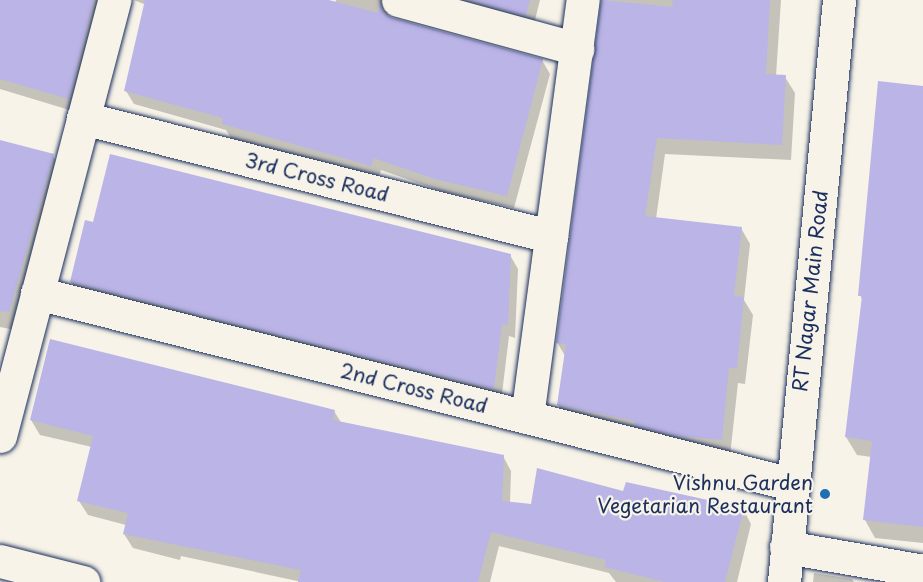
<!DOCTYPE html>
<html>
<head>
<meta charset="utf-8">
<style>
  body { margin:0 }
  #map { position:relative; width:923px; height:582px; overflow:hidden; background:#f7f3e8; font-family:"Playpen Sans",sans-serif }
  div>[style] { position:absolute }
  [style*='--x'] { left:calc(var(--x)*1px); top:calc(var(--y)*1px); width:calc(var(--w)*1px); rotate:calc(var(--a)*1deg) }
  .shadow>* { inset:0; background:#0003 }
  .building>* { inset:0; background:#bbb4e6 }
  .roads { filter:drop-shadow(0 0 2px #1b2f5e) drop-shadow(0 0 2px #1b2f5e) }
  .minor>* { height:33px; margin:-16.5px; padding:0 16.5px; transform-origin:16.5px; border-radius:16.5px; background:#f7f3e8 }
  .dots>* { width:16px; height:16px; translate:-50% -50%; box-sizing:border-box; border:3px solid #f7f3e8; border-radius:50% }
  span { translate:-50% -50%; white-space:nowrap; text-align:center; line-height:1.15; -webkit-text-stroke:4.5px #f7f3e8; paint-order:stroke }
  .street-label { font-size:20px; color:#1b2f5e }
  .poi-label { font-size:20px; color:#1b2f5e }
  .right { translate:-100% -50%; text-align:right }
</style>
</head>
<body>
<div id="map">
  <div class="shadow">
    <i style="clip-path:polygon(0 0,105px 0,76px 112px,0 89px)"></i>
    <i style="clip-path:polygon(134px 0,306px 0,333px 9px,336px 0,392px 0,387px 10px,388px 17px,542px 60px,550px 74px,514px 208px,444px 192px,381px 170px,378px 179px,231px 138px,226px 130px,134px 104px,126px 91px,146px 5px)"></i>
    <i style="clip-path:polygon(430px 0,540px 0,533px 28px)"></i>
    <i style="clip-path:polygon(603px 0,781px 0,776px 76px,785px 77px,795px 93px,791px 160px,665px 154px,656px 219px,741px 228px,750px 244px,744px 300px,753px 315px,745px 384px,738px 383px,730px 456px,568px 421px,558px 405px,565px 356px,557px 342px)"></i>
    <i style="clip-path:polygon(923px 87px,923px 543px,875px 538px,865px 520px,872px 457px,857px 455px,846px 437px,863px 301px,860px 295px)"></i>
    <i style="clip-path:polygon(0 142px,53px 156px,61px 169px,15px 330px,0 327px)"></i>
    <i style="clip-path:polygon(510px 255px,518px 269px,515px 338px,509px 336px,501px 402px,79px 295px,71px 282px)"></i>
    <i style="clip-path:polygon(334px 411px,342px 424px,503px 456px,511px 471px,510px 503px,533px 505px,624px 492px,743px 509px,751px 524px,737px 582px,616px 582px,609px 573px,499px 546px,490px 582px,302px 582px,181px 556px,180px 560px,133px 548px,124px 534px,126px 525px,88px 515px,79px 501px,92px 447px,40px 435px,31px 420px)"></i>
    <i style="clip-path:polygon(814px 573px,852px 579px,854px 582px,813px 582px)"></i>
  </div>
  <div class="building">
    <i style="clip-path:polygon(0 0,94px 0,69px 99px,0 79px)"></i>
    <i style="clip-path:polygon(145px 0,329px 0,378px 13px,380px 2px,384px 13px,393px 18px,543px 59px,507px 196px,435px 179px,374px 158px,371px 166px,222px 124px,223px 118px,124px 91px)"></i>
    <i style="clip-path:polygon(469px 0,530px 0,526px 16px)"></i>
    <i style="clip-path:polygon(601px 0,672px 7px,673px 0,770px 0,766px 74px,786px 75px,782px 145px,657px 138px,645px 216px,742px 227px,734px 296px,744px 297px,737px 368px,729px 368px,722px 440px,677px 436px,634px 425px,635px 421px,557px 405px,566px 344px,556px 343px)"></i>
    <i style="clip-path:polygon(878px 81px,923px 86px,923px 527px,863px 520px,872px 441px,845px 437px,862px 296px,858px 296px)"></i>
    <i style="clip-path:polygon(0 140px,54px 154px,9px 312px,0 311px)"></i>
    <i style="clip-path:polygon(110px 154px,511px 254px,508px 325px,502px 324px,494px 389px,70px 282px,85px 220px,93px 222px)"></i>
    <i style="clip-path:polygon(50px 339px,335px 410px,333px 420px,504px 455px,502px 501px,531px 504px,537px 468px,623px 491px,626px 482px,744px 508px,725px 582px,665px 582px,604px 567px,606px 560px,491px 532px,478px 582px,298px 582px,301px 570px,123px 534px,128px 513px,77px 501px,93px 436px,30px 420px)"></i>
  </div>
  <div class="roads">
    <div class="minor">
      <i style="--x:398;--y:0;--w:186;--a:15.3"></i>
      <i style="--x:83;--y:118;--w:483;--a:14.2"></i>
      <i style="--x:37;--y:293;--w:778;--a:14.21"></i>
      <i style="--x:527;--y:417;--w:421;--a:-82.4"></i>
      <i style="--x:0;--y:436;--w:451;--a:-75.3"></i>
      <i style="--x:786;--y:547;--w:139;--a:9.9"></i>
      <i style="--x:0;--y:561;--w:86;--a:14.2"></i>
      <i style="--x:784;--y:582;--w:585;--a:-84.6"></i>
    </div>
  </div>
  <div class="dots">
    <i style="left:825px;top:494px;background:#1f6fb2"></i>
  </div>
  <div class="street-label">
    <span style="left:317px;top:177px;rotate:14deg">3rd Cross Road</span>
    <span style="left:810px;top:291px;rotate:-84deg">RT Nagar Main Road</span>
    <span style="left:414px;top:388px;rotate:14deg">2nd Cross Road</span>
  </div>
  <div class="poi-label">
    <span class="right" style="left:813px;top:494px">Vishnu Garden<br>Vegetarian Restaurant</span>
  </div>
</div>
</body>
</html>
